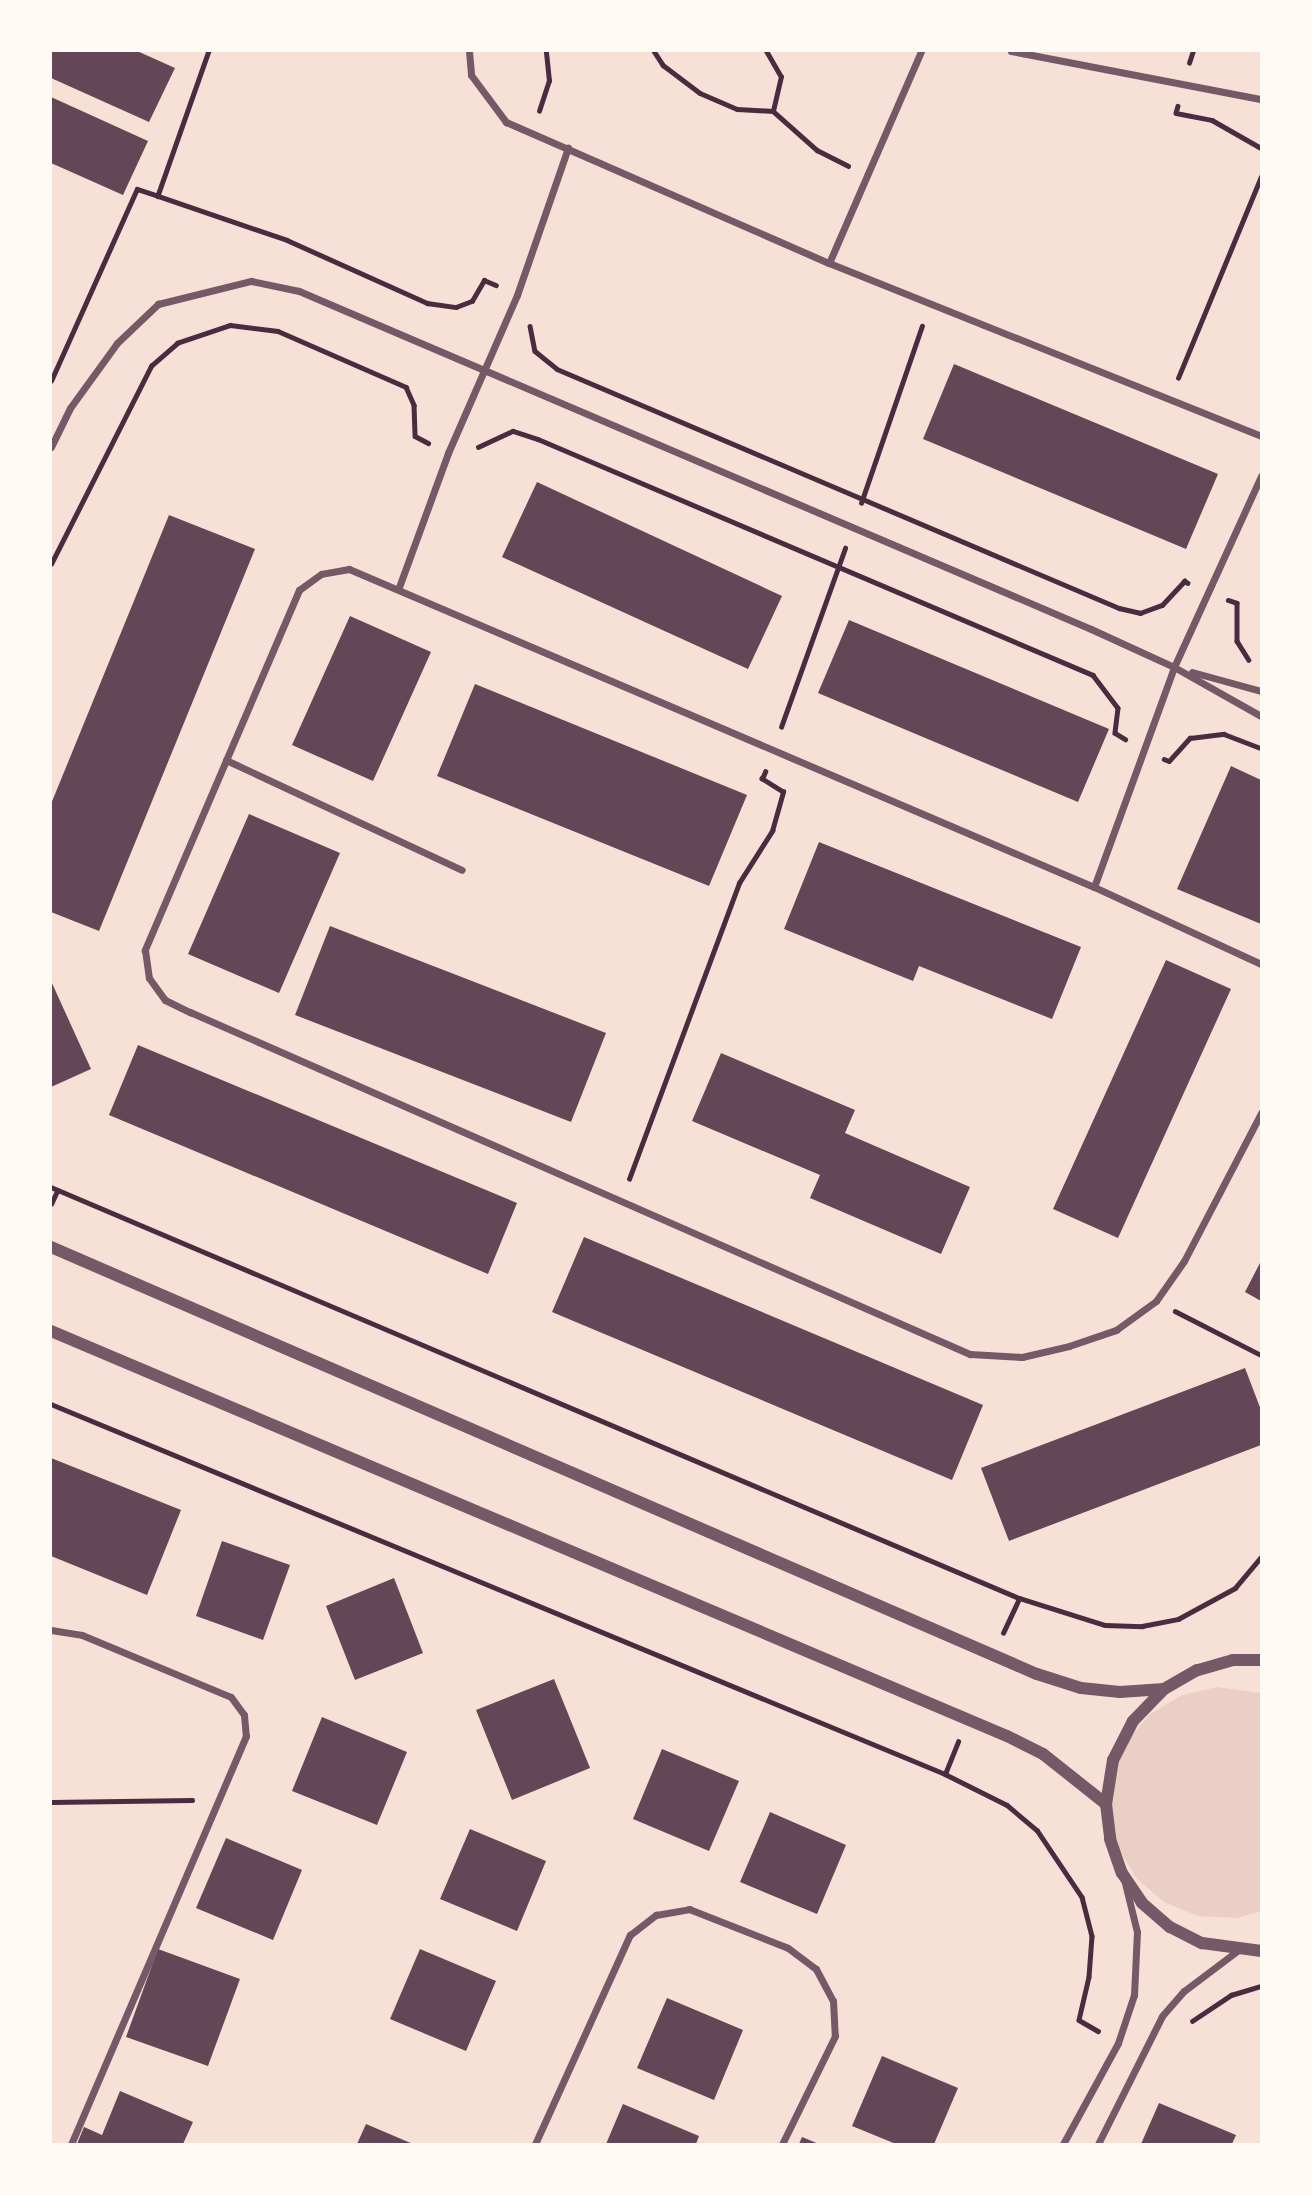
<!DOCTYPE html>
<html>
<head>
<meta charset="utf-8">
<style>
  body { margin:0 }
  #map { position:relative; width:1312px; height:2195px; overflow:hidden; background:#f7e1d7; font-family:"Sofia Sans Condensed",sans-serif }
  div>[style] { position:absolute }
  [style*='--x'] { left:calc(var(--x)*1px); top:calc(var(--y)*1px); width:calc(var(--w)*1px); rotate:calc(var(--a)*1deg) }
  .green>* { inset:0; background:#ebcfc5 }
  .building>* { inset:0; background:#644757 }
  .path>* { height:4.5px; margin:-2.25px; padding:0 2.25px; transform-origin:2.25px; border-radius:2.25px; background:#4a2c40 }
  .minor>* { height:7px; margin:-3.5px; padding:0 3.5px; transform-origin:3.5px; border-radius:3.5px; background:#755966 }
  .tertiary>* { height:12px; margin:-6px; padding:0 6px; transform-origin:6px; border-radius:6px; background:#755966 }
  span { translate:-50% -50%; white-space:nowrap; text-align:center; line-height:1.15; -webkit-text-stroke:5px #fffaf5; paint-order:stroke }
  .frame { position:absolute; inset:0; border:52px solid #fffaf5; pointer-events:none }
</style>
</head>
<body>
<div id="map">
  <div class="green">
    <i style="clip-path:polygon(1217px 1687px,1261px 1693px,1261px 1911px,1238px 1918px,1198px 1916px,1164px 1902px,1136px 1878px,1118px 1847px,1109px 1812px,1112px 1775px,1126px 1742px,1150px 1714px,1182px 1695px)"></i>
  </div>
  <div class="building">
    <i style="clip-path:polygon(51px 51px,137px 51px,175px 68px,149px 122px,51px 78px)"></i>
    <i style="clip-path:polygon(51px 97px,148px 141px,123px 195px,51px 163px)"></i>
    <i style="clip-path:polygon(954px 364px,1218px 474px,1186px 549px,923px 439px)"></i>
    <i style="clip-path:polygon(537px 482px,782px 596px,748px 669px,502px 557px)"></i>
    <i style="clip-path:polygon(169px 515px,255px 549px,99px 931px,51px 912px,51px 804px)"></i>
    <i style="clip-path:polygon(350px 616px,431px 652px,373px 781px,292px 745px)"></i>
    <i style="clip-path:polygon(849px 620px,1109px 729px,1078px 802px,818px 693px)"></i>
    <i style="clip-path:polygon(475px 684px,747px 795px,709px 886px,437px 776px)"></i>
    <i style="clip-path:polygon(1231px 766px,1261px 780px,1261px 924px,1177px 889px)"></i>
    <i style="clip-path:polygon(249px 814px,340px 853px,279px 993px,188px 954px)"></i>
    <i style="clip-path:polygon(819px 842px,1081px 947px,1052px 1019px,919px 966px,913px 981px,784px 929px)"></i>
    <i style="clip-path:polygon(330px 926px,606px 1033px,571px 1122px,295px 1015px)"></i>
    <i style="clip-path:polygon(1166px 960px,1231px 989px,1118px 1238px,1053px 1209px)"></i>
    <i style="clip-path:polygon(51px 981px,91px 1069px,51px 1087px)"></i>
    <i style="clip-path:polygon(138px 1045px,517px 1203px,488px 1274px,109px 1115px)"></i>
    <i style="clip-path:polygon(721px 1053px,855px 1110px,845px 1133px,970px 1187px,941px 1254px,810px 1198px,820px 1175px,692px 1121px)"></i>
    <i style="clip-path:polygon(584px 1237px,983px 1405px,952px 1480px,552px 1312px)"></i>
    <i style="clip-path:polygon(1261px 1261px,1261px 1301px,1245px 1292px)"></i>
    <i style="clip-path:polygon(1245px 1368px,1261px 1410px,1261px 1445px,1009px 1541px,981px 1468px)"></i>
    <i style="clip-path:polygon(51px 1458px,181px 1510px,147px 1595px,51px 1556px)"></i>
    <i style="clip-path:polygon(222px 1541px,290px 1565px,263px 1640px,196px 1616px)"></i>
    <i style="clip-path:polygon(394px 1578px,423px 1653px,355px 1680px,326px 1606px)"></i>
    <i style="clip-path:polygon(554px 1679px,590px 1768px,512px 1800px,476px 1710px)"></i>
    <i style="clip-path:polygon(322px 1717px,407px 1752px,377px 1825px,292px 1791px)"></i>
    <i style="clip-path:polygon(662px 1749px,739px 1781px,709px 1851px,633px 1819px)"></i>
    <i style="clip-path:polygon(770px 1812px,846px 1845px,817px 1914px,740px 1882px)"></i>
    <i style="clip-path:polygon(470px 1829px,546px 1861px,517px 1931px,440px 1899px)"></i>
    <i style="clip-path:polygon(226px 1838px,302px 1870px,273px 1940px,196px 1908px)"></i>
    <i style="clip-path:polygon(158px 1949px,240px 1979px,208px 2066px,126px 2037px)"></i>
    <i style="clip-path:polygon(420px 1949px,496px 1981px,466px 2051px,390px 2019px)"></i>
    <i style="clip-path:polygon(667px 1998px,743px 2030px,714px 2100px,637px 2068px)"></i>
    <i style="clip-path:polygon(882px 2056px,958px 2088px,934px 2144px,896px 2144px,852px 2126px)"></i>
    <i style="clip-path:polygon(120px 2091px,193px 2122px,183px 2144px,77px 2144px,84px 2127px,102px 2135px)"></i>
    <i style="clip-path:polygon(1159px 2103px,1236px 2135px,1232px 2144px,1141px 2144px)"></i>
    <i style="clip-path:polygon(623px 2104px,699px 2136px,696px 2144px,606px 2144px)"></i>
    <i style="clip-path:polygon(366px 2124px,413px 2144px,357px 2144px)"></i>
    <i style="clip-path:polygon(802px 2137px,819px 2144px,799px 2144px)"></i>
  </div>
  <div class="path">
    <i style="--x:209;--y:51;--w:154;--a:109.4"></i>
    <i style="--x:158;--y:196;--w:136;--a:18.8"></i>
    <i style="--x:287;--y:240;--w:154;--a:24.2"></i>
    <i style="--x:427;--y:303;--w:29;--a:8"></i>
    <i style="--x:456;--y:307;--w:17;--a:-21"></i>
    <i style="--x:472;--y:301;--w:24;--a:-60"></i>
    <i style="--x:484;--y:280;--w:13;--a:23"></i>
    <i style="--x:654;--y:51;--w:17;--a:57"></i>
    <i style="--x:663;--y:65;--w:46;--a:37.1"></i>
    <i style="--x:700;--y:93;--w:40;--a:23.4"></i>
    <i style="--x:737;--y:109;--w:36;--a:3"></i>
    <i style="--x:773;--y:111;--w:35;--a:-77"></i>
    <i style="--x:781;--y:77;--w:30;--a:-120"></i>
    <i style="--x:1189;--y:63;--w:13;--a:-72"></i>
    <i style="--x:1178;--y:106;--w:7;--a:106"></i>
    <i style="--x:1176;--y:113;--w:37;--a:11"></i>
    <i style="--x:1212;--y:120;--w:56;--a:29.7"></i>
    <i style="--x:539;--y:111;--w:32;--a:-72"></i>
    <i style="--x:549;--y:81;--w:30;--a:-96"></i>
    <i style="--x:773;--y:111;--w:59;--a:41.6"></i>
    <i style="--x:817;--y:150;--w:35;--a:27"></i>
    <i style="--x:530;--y:326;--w:25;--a:79"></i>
    <i style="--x:535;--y:351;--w:28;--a:39"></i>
    <i style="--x:557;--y:369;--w:611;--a:23.04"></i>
    <i style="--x:1119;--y:608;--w:22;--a:13"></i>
    <i style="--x:1140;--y:613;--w:23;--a:-20"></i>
    <i style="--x:1162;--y:605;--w:33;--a:-47"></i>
    <i style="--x:1184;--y:581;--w:4;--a:27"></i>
    <i style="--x:1178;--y:378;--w:217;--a:-67.6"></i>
    <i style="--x:51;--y:381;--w:210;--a:-65.9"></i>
    <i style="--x:137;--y:189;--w:22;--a:18"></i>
    <i style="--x:478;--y:447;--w:38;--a:-25"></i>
    <i style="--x:513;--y:431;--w:26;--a:18"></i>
    <i style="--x:538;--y:439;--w:603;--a:23.04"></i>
    <i style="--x:1093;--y:675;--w:41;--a:52.9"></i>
    <i style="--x:1118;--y:708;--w:25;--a:97"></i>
    <i style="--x:1115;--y:733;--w:12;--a:31"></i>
    <i style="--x:861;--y:503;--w:187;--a:-71"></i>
    <i style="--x:51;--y:564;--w:222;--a:-63.2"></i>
    <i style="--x:151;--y:366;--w:35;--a:-41"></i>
    <i style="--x:177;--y:343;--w:56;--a:-18.8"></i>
    <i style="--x:230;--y:325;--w:48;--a:7.1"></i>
    <i style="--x:278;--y:331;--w:140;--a:23.6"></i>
    <i style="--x:406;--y:387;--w:20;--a:66"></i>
    <i style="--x:414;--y:405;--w:31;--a:88"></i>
    <i style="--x:415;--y:436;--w:15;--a:28"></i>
    <i style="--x:1228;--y:600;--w:9;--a:18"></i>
    <i style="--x:1237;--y:603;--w:38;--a:90"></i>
    <i style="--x:1237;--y:641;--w:22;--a:58"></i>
    <i style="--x:781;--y:727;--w:190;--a:-70.3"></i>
    <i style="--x:1164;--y:759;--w:5;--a:22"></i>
    <i style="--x:1169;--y:761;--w:31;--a:-48"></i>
    <i style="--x:1190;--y:738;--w:34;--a:-7"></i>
    <i style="--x:1224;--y:734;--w:40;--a:21"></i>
    <i style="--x:629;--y:1179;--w:316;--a:-69.6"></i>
    <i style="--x:739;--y:883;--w:62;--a:-57.6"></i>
    <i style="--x:772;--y:831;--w:41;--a:-74.2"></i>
    <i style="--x:783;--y:792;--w:25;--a:-148"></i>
    <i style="--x:762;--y:779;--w:8;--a:-67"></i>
    <i style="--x:51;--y:1187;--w:1052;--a:23.01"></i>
    <i style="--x:1019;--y:1598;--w:90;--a:17.4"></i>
    <i style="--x:1105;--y:1625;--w:37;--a:2"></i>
    <i style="--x:1142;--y:1626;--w:37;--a:-11"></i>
    <i style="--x:1178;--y:1619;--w:65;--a:-28.5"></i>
    <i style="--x:1235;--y:1588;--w:40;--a:-50"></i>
    <i style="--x:51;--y:1204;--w:14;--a:-65"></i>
    <i style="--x:1175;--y:1311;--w:97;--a:27.1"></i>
    <i style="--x:51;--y:1404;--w:968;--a:22.48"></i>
    <i style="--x:945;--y:1774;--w:69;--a:26.6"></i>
    <i style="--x:1007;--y:1805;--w:39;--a:40"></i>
    <i style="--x:1037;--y:1830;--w:81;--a:56.1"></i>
    <i style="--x:1082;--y:1897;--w:40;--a:75.6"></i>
    <i style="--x:1092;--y:1936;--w:41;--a:94.2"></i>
    <i style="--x:1089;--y:1977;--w:44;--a:103.1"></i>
    <i style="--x:1079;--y:2020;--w:22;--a:30"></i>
    <i style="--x:1003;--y:1633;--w:38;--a:-65"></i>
    <i style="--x:945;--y:1774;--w:35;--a:-68"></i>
    <i style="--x:51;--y:1802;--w:141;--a:-0.8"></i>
    <i style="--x:1192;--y:2021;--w:47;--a:-33.7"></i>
    <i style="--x:1231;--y:1995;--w:31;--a:-17"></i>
  </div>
  <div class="minor">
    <i style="--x:469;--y:51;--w:24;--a:85"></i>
    <i style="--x:471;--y:75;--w:59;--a:53.3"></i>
    <i style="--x:506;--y:122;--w:352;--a:23.6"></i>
    <i style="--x:829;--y:263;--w:465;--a:21.8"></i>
    <i style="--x:1011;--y:51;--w:255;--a:10.9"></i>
    <i style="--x:829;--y:263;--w:231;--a:-66.5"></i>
    <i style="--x:51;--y:447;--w:43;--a:-64"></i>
    <i style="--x:70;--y:408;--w:80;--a:-54.1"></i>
    <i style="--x:117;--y:343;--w:57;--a:-43.6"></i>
    <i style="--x:158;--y:304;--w:96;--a:-13.9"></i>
    <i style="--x:251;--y:281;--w:49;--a:11.8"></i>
    <i style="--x:299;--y:291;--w:861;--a:23.11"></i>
    <i style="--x:1091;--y:629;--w:91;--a:24.6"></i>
    <i style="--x:1174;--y:667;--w:100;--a:29.4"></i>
    <i style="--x:399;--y:587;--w:143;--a:-69.9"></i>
    <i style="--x:448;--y:453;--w:172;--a:-66.4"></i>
    <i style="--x:517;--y:295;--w:156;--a:-70.9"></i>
    <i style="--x:1192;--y:672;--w:72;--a:15.4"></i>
    <i style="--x:226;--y:760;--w:260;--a:25"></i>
    <i style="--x:1094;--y:887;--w:234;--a:-70"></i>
    <i style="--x:1174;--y:667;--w:210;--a:-65.5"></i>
    <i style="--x:1261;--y:964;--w:184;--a:-155.2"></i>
    <i style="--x:1094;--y:887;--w:810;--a:-156.88"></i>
    <i style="--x:349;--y:569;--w:28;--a:170"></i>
    <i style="--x:321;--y:574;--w:27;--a:144"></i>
    <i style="--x:299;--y:590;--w:392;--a:113.2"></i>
    <i style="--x:145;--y:950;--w:28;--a:82"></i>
    <i style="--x:149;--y:978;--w:27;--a:54"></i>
    <i style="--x:165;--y:1000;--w:28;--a:26"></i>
    <i style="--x:190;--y:1012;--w:852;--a:23.68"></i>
    <i style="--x:970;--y:1354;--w:52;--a:3.3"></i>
    <i style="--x:1022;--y:1357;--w:48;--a:-13.2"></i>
    <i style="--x:1069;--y:1346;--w:50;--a:-18.8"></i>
    <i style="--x:1116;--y:1330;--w:49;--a:-35.9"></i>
    <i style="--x:1156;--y:1301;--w:49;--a:-55"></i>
    <i style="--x:1184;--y:1261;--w:167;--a:-62.5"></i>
    <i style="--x:51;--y:1630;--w:31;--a:9"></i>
    <i style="--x:82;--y:1635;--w:161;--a:22.6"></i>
    <i style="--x:231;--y:1697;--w:22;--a:54"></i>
    <i style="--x:244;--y:1715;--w:21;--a:85"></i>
    <i style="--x:246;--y:1736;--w:444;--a:113.2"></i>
    <i style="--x:535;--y:2144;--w:230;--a:-65.6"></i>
    <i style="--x:630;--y:1935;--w:33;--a:-38"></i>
    <i style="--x:656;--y:1915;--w:34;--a:-10"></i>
    <i style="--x:689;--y:1909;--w:106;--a:21.5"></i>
    <i style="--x:788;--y:1948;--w:35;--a:37"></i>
    <i style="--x:816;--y:1969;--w:36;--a:62"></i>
    <i style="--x:833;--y:2001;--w:35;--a:87"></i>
    <i style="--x:835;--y:2036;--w:120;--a:116.1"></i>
    <i style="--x:1063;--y:2144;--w:115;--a:-61.4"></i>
    <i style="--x:1118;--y:2043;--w:51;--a:-71.6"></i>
    <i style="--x:1134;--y:1995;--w:63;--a:-87.3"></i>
    <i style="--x:1137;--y:1932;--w:50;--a:-103.8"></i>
    <i style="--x:1098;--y:2144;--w:143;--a:-63.4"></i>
    <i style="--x:1162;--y:2016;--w:33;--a:-49"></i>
    <i style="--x:1184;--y:1991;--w:66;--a:-37"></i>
  </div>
  <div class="tertiary">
    <i style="--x:51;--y:1247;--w:1074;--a:23.42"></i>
    <i style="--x:1037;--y:1674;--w:46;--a:17.7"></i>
    <i style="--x:1081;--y:1688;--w:39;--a:6"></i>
    <i style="--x:1120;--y:1692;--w:44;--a:-3.9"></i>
    <i style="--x:51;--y:1331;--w:1038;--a:22.96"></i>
    <i style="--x:1007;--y:1736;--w:40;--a:26.6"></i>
    <i style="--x:1043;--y:1754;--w:80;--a:38.4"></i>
    <i style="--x:1261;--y:1660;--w:28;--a:180"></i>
    <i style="--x:1233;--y:1660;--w:37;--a:164"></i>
    <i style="--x:1197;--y:1670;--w:38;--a:150"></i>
    <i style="--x:1164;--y:1689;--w:45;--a:134.1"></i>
    <i style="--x:1133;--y:1721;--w:44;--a:117.1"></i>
    <i style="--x:1113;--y:1760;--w:45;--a:99"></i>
    <i style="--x:1106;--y:1804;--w:35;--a:83"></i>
    <i style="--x:1110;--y:1839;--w:36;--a:71"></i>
    <i style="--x:1122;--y:1873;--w:36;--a:56"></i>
    <i style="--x:1142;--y:1903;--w:37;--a:41"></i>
    <i style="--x:1170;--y:1927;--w:36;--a:27"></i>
    <i style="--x:1202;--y:1943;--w:60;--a:7.7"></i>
  </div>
  <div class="frame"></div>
</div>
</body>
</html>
